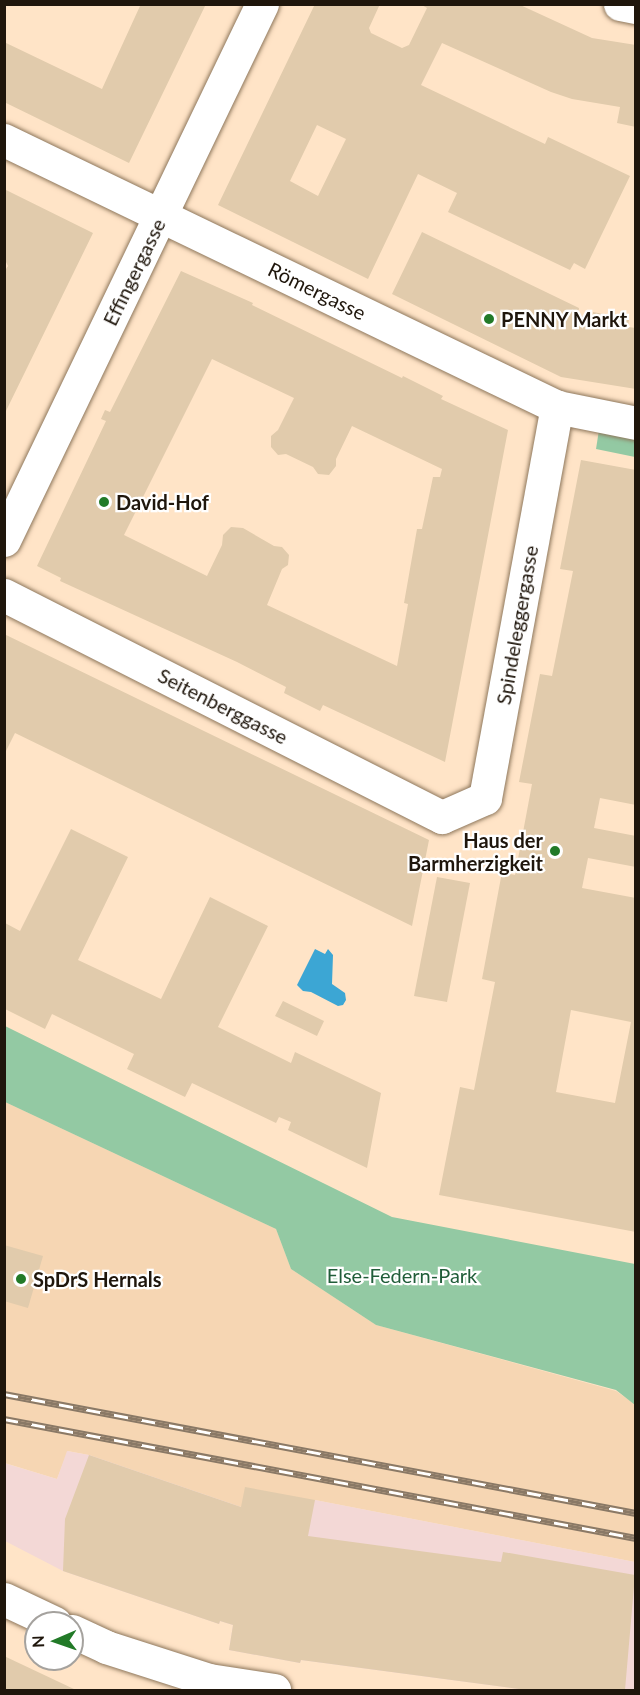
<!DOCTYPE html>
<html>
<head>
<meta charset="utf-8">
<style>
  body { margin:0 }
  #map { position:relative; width:640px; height:1695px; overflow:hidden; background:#ffe4c7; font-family:Lato,sans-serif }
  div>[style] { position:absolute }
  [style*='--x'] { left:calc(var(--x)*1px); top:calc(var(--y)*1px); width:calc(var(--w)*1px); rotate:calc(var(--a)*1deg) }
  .built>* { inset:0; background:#f6d6b3 }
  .industrial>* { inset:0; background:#f3d8d6 }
  .green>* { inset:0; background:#93c9a3 }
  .water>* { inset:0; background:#3ca6d4 }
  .building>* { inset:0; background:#e1cbac }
  .roads { filter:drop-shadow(0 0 2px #8e775c) drop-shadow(0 0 2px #8e775c) }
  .street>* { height:33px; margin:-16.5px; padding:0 16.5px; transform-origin:16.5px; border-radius:16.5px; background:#fff }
  .rail>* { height:7px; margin-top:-3.5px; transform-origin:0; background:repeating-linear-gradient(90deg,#fff 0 14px,#8a7966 0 28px); box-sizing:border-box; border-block:2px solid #8a7966 }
  .dots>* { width:16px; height:16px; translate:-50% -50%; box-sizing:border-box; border:3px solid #fff; border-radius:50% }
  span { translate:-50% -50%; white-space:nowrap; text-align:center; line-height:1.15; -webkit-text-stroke:4.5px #fff; paint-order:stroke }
  .street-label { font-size:20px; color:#1f160c }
  .poi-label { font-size:20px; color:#1f160c; font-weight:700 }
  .left { translate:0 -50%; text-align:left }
  .right { translate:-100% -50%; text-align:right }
  .park-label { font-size:20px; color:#205d39 }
  .frame { position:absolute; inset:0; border:6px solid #1f160c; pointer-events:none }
  .north { position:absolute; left:24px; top:1611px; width:60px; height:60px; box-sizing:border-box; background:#fff; border:2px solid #a5a29e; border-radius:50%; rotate:268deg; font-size:16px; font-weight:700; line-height:24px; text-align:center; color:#1f160c }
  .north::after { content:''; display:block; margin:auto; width:21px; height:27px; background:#227a28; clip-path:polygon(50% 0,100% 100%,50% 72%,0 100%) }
</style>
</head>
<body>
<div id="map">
  <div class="built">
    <i style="clip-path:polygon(5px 1102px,276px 1229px,291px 1269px,376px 1325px,616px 1391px,635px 1404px,635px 1562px,315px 1500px,241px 1507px,89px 1455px,68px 1451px,57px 1479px,5px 1463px)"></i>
  </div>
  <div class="industrial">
    <i style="clip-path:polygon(67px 1451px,89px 1455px,241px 1507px,315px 1500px,635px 1562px,635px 1690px,526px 1690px,301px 1660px,300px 1663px,229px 1650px,233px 1625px,220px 1621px,219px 1624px,63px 1571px,5px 1541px,4px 1463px,57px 1479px)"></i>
  </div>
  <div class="green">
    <i style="clip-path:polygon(599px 430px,635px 436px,635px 457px,596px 449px)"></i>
    <i style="clip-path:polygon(5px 1026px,392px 1217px,635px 1264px,635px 1405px,616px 1390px,376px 1325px,291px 1269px,276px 1229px,5px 1102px)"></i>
  </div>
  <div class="water">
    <i style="clip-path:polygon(315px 949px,325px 954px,328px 949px,333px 955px,332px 984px,345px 993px,346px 1000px,343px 1005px,338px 1006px,311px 992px,303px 991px,297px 985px)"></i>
  </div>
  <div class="building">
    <i style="clip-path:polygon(137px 4px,206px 4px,129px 163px,4px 102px,4px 42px,102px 89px,140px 6px)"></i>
    <i style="clip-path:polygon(evenodd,315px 4px,380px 4px,369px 28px,371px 33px,402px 48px,409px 45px,427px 8px,420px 4px,518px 4px,592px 38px,636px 45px,636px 127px,617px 123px,620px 107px,572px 99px,551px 92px,442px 43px,421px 85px,545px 144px,548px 137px,630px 176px,585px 269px,574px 263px,570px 270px,448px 212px,457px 193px,418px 174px,368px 279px,218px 205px,315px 4px,317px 125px,346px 139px,318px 196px,290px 181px,317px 125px)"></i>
    <i style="clip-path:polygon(4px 189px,93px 233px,4px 415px,4px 272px,8px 266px,4px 258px)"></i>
    <i style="clip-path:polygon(422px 232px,579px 308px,578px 315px,592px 318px,593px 312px,629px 319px,628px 327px,636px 328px,636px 389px,561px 377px,392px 294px)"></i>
    <i style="clip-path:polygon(evenodd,181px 271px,253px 303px,252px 305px,402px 378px,403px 376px,443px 396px,441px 399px,508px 430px,445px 762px,323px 705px,320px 711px,284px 693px,286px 687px,237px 662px,60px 581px,61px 578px,37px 566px,106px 421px,101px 419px,105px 410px,110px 412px,181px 271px,212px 359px,294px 398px,278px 430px,271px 436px,271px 447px,278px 455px,286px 454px,313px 467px,318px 474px,329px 475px,336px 466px,336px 459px,352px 426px,442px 469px,440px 477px,433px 477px,422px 529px,417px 529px,404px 603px,408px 604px,397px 666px,267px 605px,282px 569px,288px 565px,289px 555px,282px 547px,274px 546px,243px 528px,231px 527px,223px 535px,222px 545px,207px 576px,124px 535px,212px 359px)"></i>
    <i style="clip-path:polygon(evenodd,581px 460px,636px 470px,636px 805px,600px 798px,594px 828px,636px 836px,636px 867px,588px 858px,582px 888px,636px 898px,636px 1232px,439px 1195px,460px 1087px,474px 1090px,495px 982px,482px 979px,502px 872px,515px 875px,532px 784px,519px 782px,540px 674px,552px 676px,573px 571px,560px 569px,581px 460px,571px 1010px,631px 1022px,615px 1103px,556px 1092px,571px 1010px)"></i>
    <i style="clip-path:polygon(4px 634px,429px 840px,412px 926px,15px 733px,4px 755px)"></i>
    <i style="clip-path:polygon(71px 829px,128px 857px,78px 960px,161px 999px,210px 897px,268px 926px,218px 1027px,291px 1063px,295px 1052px,381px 1093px,367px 1168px,288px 1130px,291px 1122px,279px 1117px,276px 1123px,192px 1083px,185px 1097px,127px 1069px,134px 1054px,52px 1014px,45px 1029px,5px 1009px,5px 923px,20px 931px)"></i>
    <i style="clip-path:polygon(437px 877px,470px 883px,447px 1002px,414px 996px)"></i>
    <i style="clip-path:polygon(283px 1001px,324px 1021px,317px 1036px,275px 1016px)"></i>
    <i style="clip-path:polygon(4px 1245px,43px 1256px,28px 1308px,4px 1301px)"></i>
    <i style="clip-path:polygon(89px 1455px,241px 1507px,245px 1487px,315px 1500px,308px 1536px,501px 1562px,503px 1552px,635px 1575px,625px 1690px,526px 1690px,301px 1660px,300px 1663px,229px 1650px,233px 1625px,220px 1621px,219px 1624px,63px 1571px,65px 1519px)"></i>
    <i style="clip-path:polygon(4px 1656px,76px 1690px,4px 1690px)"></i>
  </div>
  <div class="roads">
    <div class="street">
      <i style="--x:620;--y:4;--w:16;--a:11"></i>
      <i style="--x:4;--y:140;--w:614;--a:25.77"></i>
      <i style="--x:557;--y:407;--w:81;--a:11.4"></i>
      <i style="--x:4;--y:540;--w:595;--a:-64.3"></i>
      <i style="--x:4;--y:595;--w:491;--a:26.9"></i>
      <i style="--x:442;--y:817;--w:47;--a:-23.8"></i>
      <i style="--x:485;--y:798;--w:398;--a:-79.6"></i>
      <i style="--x:4;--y:1599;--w:56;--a:25.2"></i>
      <i style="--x:72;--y:1631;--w:38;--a:25"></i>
      <i style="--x:106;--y:1647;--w:108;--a:17.8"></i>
      <i style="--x:209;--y:1680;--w:66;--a:8.7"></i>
    </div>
  </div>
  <div class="rail">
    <i style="--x:4;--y:1394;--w:643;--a:10.66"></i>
    <i style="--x:4;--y:1419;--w:643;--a:10.66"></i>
  </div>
  <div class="dots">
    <i style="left:489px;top:319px;background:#227a28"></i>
    <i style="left:104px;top:502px;background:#227a28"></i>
    <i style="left:555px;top:851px;background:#227a28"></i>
    <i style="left:21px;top:1279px;background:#227a28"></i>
  </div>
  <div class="street-label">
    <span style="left:134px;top:272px;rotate:-64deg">Effingergasse</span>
    <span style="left:317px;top:291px;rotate:26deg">Römergasse</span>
    <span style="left:517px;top:625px;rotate:-80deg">Spindeleggergasse</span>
    <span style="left:223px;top:706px;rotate:27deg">Seitenberggasse</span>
  </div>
  <div class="poi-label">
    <span class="left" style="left:501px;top:319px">PENNY Markt</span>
    <span class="left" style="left:116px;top:502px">David-Hof</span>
    <span class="right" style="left:543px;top:852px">Haus der<br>Barmherzigkeit</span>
    <span class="left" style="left:33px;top:1279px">SpDrS Hernals</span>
  </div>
  <div class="park-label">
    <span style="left:402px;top:1275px">Else-Federn-Park</span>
  </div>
  <div class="frame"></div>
  <div class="north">N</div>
</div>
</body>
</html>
